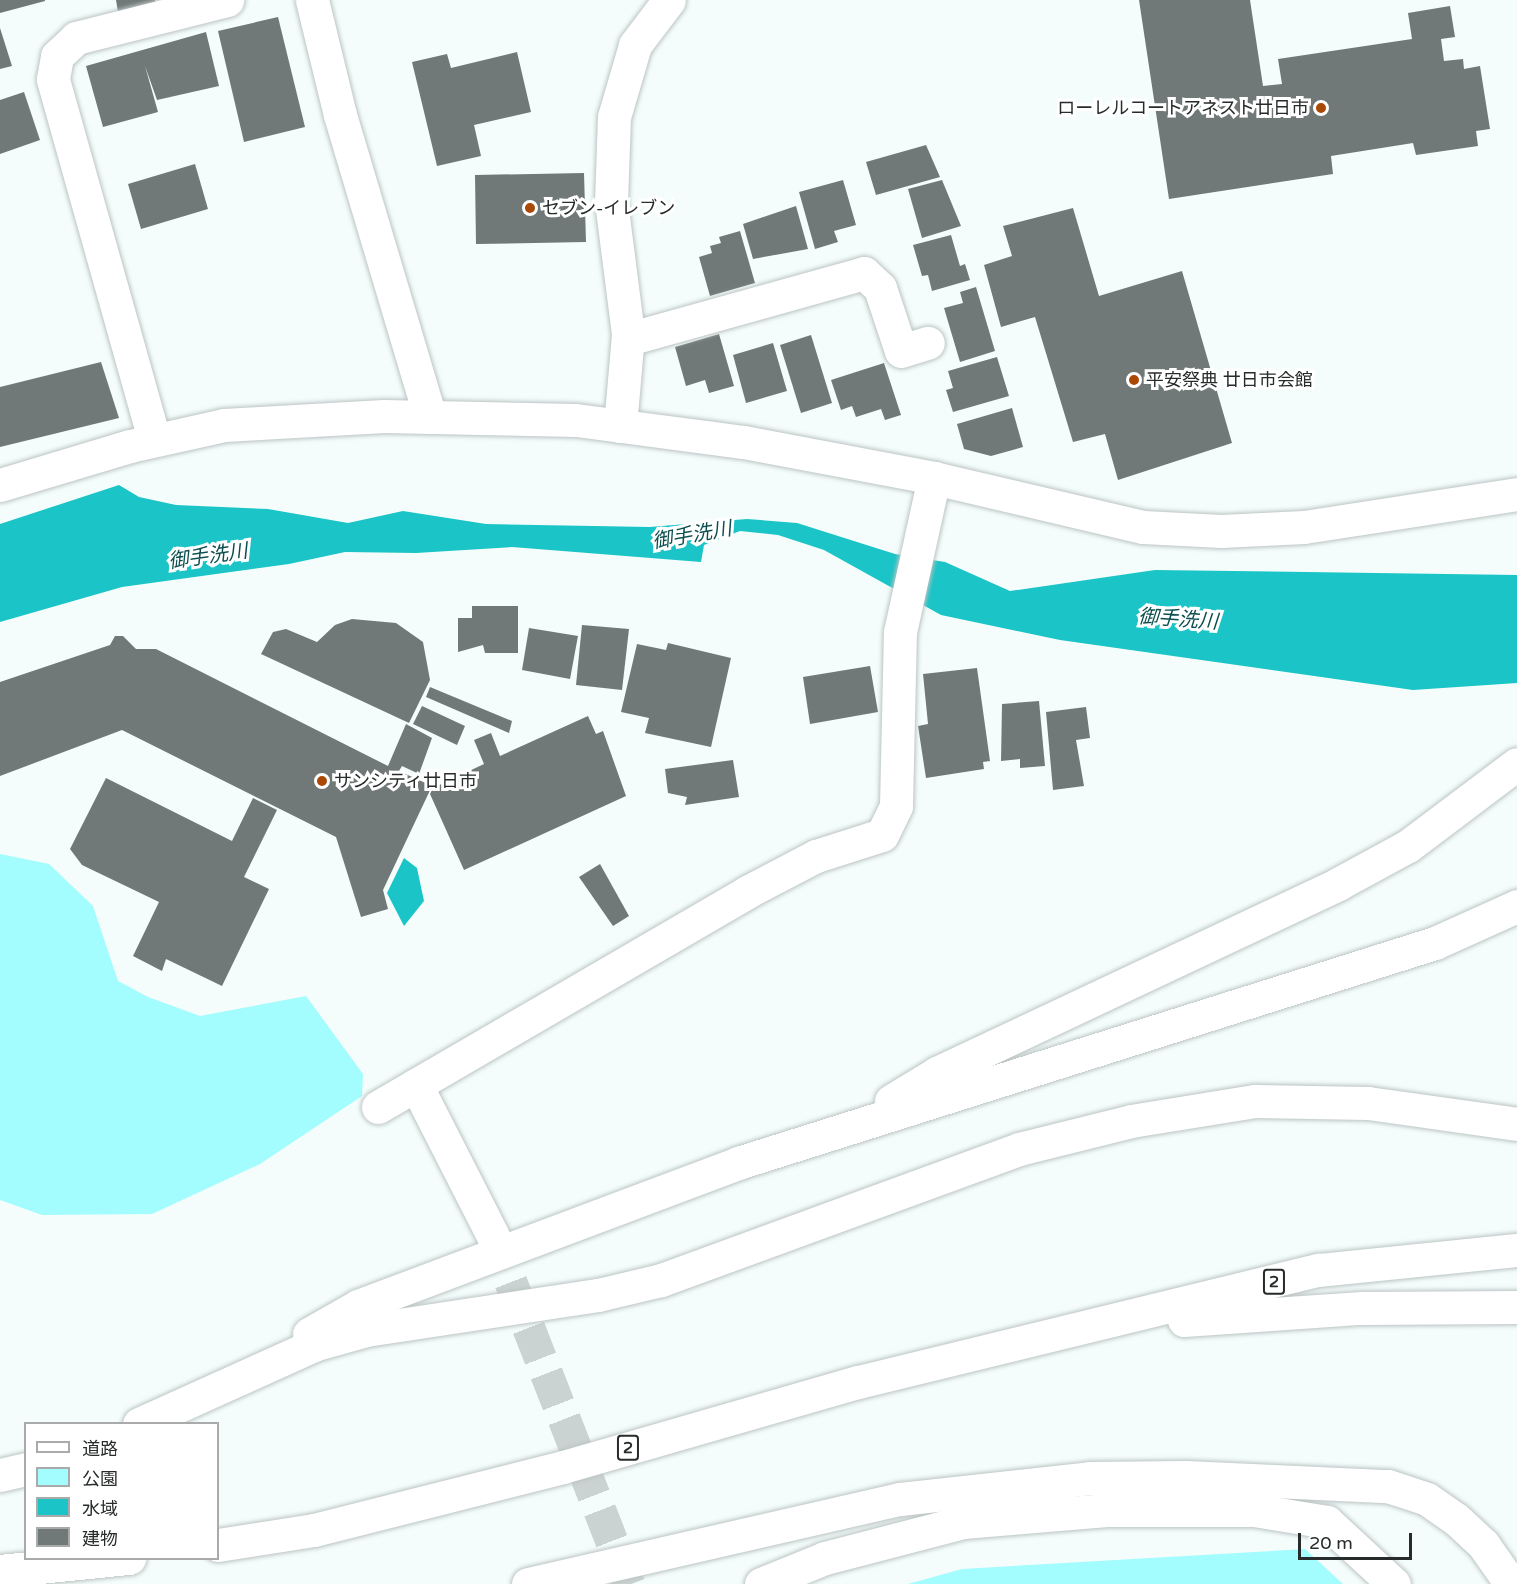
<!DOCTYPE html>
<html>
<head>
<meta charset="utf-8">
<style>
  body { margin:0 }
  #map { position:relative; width:1517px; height:1584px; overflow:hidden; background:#f4fdfc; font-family:"Varela Round","Noto Sans JP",sans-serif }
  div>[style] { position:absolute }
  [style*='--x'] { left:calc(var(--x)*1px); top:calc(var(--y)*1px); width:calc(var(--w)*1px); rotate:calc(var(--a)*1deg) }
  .green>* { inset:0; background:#a3fcfd }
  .water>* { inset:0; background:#1bc4c6 }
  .building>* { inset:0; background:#717878 }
  .street-tunnel>* { height:33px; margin-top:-16.5px; transform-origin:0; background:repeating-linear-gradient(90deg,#cbd3d2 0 33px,transparent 0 49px) }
  .roads { filter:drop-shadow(0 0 2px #bcc4c4) drop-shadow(0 0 2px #bcc4c4) }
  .street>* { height:33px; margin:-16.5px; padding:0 16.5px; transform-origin:16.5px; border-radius:16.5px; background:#fff }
  .secondary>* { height:33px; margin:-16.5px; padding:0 16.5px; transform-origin:16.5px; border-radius:16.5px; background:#fff }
  .highway>* { height:33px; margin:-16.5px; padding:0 16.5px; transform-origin:16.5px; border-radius:16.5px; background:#fff }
  .dots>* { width:16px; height:16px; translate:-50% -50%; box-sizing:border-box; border:3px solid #fff; border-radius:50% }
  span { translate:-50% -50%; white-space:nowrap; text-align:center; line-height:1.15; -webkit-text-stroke:6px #fff; paint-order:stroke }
  .shield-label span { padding:2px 4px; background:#fff; border:2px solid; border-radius:4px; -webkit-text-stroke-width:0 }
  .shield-label { font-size:16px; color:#282b2b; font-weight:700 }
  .poi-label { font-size:18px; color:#282b2b }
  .right { translate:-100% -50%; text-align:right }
  .left { translate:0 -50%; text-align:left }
  .water-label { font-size:20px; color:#0d4f4f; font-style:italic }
  .legend { position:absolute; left:24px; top:1422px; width:195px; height:138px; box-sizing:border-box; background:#fff; border:2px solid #a9aaaa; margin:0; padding:8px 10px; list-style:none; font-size:18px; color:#282b2b }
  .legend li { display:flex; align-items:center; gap:12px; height:30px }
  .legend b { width:30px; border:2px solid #a9aaaa }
  .scale { position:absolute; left:1298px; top:1533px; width:114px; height:27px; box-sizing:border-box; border:3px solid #282b2b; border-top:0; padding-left:8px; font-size:18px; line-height:21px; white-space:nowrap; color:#282b2b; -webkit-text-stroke:4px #fff; paint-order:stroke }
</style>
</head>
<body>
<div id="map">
  <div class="green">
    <i style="clip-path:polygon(0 854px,49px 864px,93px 906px,118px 981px,148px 997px,200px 1016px,306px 996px,363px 1074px,362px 1096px,260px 1164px,152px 1214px,42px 1215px,0 1200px)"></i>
    <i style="clip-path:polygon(1305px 1549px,1343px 1584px,908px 1584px,962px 1569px)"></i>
  </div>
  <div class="water">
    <i style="clip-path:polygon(119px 485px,139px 497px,176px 505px,268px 509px,348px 523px,403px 511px,486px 524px,650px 527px,747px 519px,797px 523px,895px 554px,945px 562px,1010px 591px,1155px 570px,1517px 575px,1517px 683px,1413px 690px,1060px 640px,941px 615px,824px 550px,778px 535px,740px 531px,704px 545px,701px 562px,512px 547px,416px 553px,345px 552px,289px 564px,122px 587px,0 622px,0 524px)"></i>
    <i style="clip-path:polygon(404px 858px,417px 868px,424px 901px,404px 926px,387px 893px)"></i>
  </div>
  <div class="building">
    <i style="clip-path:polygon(0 0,45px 0,45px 1px,0 13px)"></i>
    <i style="clip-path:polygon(116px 0,155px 0,156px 4px,118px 12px)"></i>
    <i style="clip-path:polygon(1139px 0,1250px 0,1263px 86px,1282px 84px,1278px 59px,1412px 39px,1408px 13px,1450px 6px,1455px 37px,1441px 39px,1444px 61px,1463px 59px,1464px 69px,1480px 66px,1490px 129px,1476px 131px,1478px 146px,1416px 155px,1413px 143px,1331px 156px,1333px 174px,1169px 199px)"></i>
    <i style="clip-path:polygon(278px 17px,305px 127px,244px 142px,218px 31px)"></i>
    <i style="clip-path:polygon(0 28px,12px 66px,0 69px)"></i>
    <i style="clip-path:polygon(206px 32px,219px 86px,157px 100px,145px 66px,158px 112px,103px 127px,86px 66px)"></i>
    <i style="clip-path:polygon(517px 52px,531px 112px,474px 125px,481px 156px,437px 166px,412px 62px,447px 54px,451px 68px)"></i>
    <i style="clip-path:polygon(24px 92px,40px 140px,0 154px,0 100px)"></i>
    <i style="clip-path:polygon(926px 145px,940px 177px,876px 195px,866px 162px)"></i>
    <i style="clip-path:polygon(195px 164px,208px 209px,141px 229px,128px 184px)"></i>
    <i style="clip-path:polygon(584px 173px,586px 242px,476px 244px,475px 175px)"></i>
    <i style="clip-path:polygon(843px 180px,856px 225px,834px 231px,838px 242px,815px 249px,799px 192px)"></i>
    <i style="clip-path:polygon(942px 180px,961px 226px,922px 238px,908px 189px)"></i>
    <i style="clip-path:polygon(796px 206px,808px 249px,753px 259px,743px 224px)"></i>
    <i style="clip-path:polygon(1073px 208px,1099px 296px,1182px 271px,1232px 443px,1118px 480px,1105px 434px,1073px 442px,1035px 317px,1001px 327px,984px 265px,1012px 256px,1003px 226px)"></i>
    <i style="clip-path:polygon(740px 231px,755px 283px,710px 296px,699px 257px,712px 253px,710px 246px,721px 243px,719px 237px)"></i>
    <i style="clip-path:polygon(951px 235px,960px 266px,965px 264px,970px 280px,932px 291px,928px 275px,922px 276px,913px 245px)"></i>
    <i style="clip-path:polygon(976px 287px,995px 351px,960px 362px,944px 308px,963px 303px,960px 292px)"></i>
    <i style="clip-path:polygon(719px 334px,734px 386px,709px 393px,705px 380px,686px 386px,675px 347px)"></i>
    <i style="clip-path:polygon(811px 335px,832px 403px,801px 413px,780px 345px)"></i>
    <i style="clip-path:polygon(773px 343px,787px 391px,746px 403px,733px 355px)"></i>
    <i style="clip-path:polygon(997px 357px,1009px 396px,953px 412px,946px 390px,953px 388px,948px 371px)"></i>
    <i style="clip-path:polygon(101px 362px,119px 418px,0 447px,0 387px)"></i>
    <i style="clip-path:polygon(884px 363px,901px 415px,885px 420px,881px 409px,856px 417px,852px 406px,841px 410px,831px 380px)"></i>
    <i style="clip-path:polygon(1012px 408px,1023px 447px,991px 456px,964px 449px,957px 424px)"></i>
    <i style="clip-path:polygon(472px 606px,518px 606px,518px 653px,485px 653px,483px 645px,458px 652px,458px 618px,472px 618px)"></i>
    <i style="clip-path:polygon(352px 619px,396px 623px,423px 642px,430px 680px,409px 723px,261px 654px,273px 632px,286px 629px,317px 642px,335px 625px)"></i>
    <i style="clip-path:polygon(582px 625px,629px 629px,622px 690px,576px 685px)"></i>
    <i style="clip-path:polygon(529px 628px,578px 636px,570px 679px,522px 670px)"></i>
    <i style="clip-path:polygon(115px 636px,123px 636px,136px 649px,156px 649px,388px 766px,406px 724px,432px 738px,419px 774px,402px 766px,399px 771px,432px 786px,383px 890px,388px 909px,361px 917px,336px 837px,122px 730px,0 776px,0 682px,110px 645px)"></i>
    <i style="clip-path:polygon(668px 643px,731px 658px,711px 747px,645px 733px,649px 718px,621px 712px,637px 644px,666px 650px)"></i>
    <i style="clip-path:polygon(870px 666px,878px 712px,810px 724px,803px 677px)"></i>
    <i style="clip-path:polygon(977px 668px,990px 761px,983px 762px,984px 769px,926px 778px,918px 726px,928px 724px,923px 674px)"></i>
    <i style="clip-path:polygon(430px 687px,512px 721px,509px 733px,426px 697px)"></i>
    <i style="clip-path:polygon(1039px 701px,1045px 766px,1020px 768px,1020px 759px,1001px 761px,1002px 704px)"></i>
    <i style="clip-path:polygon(422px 706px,465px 726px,457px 745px,413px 724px)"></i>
    <i style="clip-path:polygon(1086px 707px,1090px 738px,1076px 740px,1084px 786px,1053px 790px,1046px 712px)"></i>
    <i style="clip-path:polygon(588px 716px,596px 734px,603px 731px,626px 796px,464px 870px,430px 794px,433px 788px,484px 764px,474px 740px,491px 733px,500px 756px)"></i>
    <i style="clip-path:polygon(733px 760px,739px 797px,685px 805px,687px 797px,668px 793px,665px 769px)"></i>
    <i style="clip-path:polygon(106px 778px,232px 841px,253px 798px,277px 810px,244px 877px,269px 889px,222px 986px,166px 959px,162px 971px,133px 956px,159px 902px,82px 865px,70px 849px)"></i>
    <i style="clip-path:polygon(600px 864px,629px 916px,613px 926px,579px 877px)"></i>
  </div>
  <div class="street-tunnel">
    <i style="--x:493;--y:1236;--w:374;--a:68.7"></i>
  </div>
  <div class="roads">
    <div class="street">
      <i style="--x:628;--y:339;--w:245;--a:-15.6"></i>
      <i style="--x:864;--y:273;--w:22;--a:43"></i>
      <i style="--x:880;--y:288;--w:66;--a:71.6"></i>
      <i style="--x:901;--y:351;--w:28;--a:-17"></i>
      <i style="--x:620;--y:426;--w:92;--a:-85"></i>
      <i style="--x:628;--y:334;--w:133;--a:-97.3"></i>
      <i style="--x:611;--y:202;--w:85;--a:-88"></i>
      <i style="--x:614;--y:117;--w:75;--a:-73.7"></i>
      <i style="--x:635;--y:45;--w:56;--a:-52.9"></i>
      <i style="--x:154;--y:439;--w:374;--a:-105.7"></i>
      <i style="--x:53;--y:79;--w:23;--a:-80"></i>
      <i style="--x:57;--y:56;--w:26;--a:-43"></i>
      <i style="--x:76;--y:38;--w:156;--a:-14.1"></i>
      <i style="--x:416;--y:1085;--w:169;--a:63"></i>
      <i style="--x:378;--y:1107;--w:427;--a:-30.2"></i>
      <i style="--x:747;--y:892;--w:78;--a:-27.6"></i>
      <i style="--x:816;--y:856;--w:69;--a:-17.7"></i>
      <i style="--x:882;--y:835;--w:32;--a:-64"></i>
      <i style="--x:896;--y:806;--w:174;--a:-88.7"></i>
      <i style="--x:900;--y:632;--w:158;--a:-77.6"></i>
      <i style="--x:761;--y:1584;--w:69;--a:-22.1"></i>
      <i style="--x:825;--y:1558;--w:143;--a:-14.6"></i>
      <i style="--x:963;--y:1522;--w:144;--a:-4.8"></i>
      <i style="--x:1107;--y:1510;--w:147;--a:0"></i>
      <i style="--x:1254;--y:1510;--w:74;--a:9.3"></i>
      <i style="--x:1327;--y:1522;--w:91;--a:42.8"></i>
    </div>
    <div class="secondary">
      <i style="--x:312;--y:0;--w:118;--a:76.3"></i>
      <i style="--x:340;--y:115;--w:315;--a:73.4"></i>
      <i style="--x:0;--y:485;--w:136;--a:-16.7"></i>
      <i style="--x:130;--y:446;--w:96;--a:-12.6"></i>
      <i style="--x:224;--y:425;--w:160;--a:-3.2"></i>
      <i style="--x:384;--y:416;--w:192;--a:1.2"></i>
      <i style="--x:576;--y:420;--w:169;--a:7.5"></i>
      <i style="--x:744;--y:442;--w:193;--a:10.7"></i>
      <i style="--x:934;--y:478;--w:215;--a:13.2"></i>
      <i style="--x:1143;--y:527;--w:78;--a:2.9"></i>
      <i style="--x:1221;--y:531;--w:83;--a:-2.8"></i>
      <i style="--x:1304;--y:527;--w:216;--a:-8.8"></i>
    </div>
    <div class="highway">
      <i style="--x:891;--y:1101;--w:54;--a:-31.3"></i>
      <i style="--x:937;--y:1073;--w:443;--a:-25.2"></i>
      <i style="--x:1338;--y:884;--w:80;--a:-28.5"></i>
      <i style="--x:1408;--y:846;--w:136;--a:-37"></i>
      <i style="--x:1184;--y:1320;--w:178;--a:-3.9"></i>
      <i style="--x:1362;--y:1308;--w:155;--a:-0.4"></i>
      <i style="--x:309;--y:1334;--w:56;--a:-29.7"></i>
      <i style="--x:358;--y:1306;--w:406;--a:-20.6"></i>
      <i style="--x:738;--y:1163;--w:731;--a:-17.52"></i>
      <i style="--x:1435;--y:943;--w:90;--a:-24.3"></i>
      <i style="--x:139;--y:1424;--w:194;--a:-24.3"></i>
      <i style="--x:316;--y:1344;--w:52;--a:-15.6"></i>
      <i style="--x:366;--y:1330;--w:235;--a:-8.6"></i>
      <i style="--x:598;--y:1295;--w:65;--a:-13.4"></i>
      <i style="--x:661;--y:1280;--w:381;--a:-20.1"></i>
      <i style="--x:1019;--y:1149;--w:115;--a:-14"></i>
      <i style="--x:1131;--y:1121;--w:126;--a:-9.2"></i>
      <i style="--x:1255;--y:1101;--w:113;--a:1"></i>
      <i style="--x:1368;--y:1103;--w:150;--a:8"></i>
      <i style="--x:0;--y:1475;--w:27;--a:-13"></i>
      <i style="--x:218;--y:1545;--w:97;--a:-8.9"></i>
      <i style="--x:314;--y:1530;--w:257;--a:-14.2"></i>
      <i style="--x:563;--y:1467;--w:307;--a:-16.1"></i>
      <i style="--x:858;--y:1382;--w:474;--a:-13.7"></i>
      <i style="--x:1319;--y:1270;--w:199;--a:-5.8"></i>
      <i style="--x:0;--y:1571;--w:130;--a:-5.8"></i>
      <i style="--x:528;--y:1584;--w:382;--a:-12.9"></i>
      <i style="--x:900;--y:1499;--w:191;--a:-6.3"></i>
      <i style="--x:1090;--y:1478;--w:96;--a:-0.6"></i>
      <i style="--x:1186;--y:1477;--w:202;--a:2.6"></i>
      <i style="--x:1388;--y:1486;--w:41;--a:18.4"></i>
      <i style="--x:1427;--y:1499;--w:35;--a:35"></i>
      <i style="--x:1456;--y:1519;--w:37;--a:43"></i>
      <i style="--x:1483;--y:1544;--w:49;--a:55"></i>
    </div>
  </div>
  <div class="dots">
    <i style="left:1321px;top:108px;background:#aa4805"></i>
    <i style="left:530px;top:208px;background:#aa4805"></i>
    <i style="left:1134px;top:380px;background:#aa4805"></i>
    <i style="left:322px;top:781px;background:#aa4805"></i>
  </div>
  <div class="shield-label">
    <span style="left:1274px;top:1282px">2</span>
    <span style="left:628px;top:1448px">2</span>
  </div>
  <div class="poi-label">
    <span class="right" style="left:1309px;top:108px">ローレルコートアネスト廿日市</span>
    <span class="left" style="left:542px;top:208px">セブン-イレブン</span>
    <span class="left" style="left:1146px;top:380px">平安祭典 廿日市会館</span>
    <span class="left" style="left:334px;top:781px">サンシティ廿日市</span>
  </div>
  <div class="water-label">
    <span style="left:692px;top:536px;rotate:-10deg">御手洗川</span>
    <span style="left:208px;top:557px;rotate:-8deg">御手洗川</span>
    <span style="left:1178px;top:620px;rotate:4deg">御手洗川</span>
  </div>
  <ul class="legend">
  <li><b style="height:8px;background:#fff"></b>道路</li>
  <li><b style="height:16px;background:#a3fcfd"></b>公園</li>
  <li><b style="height:16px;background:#1bc4c6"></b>水域</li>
  <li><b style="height:16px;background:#717878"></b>建物</li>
  </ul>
  <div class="scale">20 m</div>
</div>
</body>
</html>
